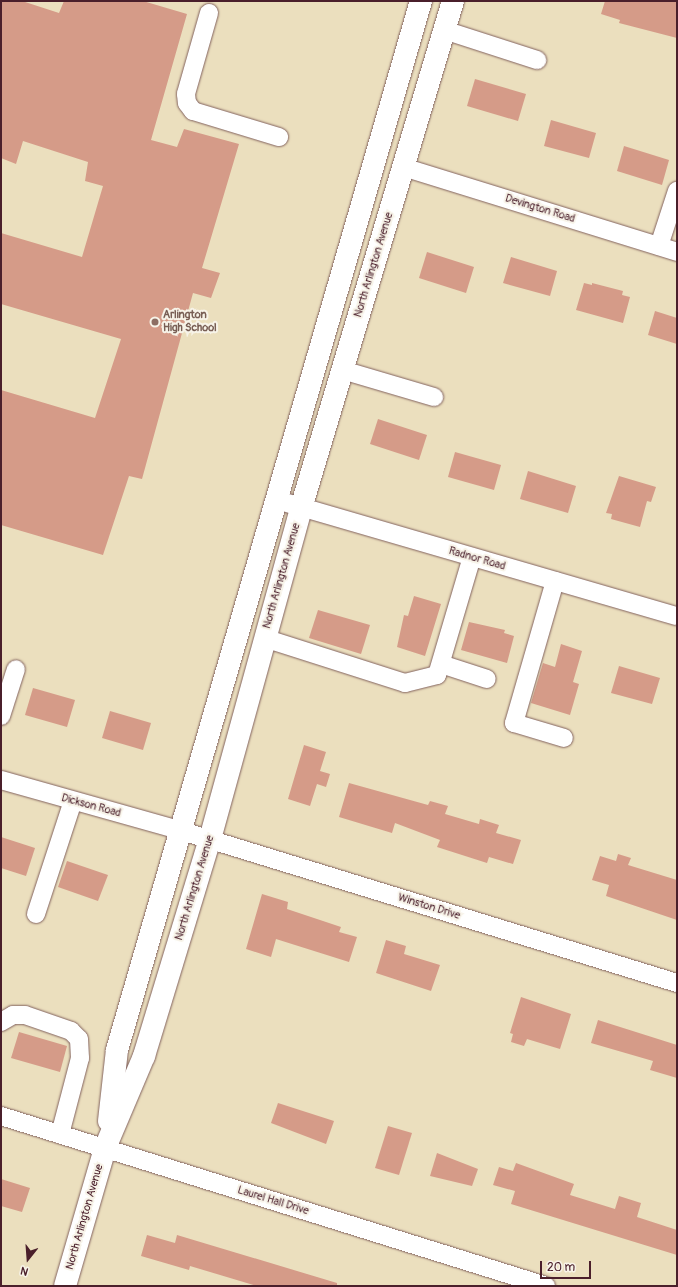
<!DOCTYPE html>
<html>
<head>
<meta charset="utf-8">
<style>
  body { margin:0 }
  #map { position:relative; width:678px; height:1287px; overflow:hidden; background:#ebdfbe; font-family:Pangolin,sans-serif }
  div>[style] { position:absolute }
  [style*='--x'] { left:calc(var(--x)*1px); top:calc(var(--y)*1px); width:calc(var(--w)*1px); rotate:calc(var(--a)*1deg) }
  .building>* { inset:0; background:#d59b88 }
  .roads { filter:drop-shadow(0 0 1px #82625e) drop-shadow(0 0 1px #82625e) }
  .minor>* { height:18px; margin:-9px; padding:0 9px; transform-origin:9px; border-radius:9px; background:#fff }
  .major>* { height:22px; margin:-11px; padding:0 11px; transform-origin:11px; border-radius:11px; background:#fff }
  .dots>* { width:11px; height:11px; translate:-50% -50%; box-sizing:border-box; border:2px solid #f7f3e8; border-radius:50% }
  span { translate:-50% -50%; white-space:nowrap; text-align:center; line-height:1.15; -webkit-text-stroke:4px #f7f3e8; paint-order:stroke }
  .street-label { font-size:11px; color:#4a1f2b }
  .education-label { font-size:11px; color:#785e54; font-weight:700 }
  .left { translate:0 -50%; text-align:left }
  .frame { position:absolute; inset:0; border:2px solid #4a1f2b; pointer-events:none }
  .north { position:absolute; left:8px; top:1239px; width:40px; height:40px; -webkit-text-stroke:3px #f7f3e8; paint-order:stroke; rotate:197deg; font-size:11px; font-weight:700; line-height:16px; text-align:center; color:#4a1f2b }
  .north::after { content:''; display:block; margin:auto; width:14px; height:18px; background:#4a1f2b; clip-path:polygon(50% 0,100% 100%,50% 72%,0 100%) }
  .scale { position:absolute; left:540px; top:1261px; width:51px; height:18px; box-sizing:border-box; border:2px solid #4a1f2b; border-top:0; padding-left:5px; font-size:12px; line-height:14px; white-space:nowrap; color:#4a1f2b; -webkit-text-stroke:3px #f7f3e8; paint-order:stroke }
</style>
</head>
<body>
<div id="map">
  <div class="building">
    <i style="clip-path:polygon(1px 1px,22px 1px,59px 13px,64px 1px,143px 1px,187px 14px,151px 140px,177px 147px,184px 129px,239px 144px,202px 268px,220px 273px,211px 298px,193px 293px,142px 479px,129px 476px,103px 555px,1px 525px,1px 390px,95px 418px,121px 339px,1px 304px,1px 233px,82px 257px,103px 186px,85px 181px,88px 162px,23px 141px,16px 164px,1px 158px)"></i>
    <i style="clip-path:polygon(605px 1px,677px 1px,677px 38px,619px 23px,620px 20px,601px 14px)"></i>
    <i style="clip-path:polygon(475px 79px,526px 94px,518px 121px,467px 106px)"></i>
    <i style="clip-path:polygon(551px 120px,596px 133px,589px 158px,544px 146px)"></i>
    <i style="clip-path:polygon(624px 146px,669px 160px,662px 185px,617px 171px)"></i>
    <i style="clip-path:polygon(427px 252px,474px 267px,466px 293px,419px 278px)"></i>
    <i style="clip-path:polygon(511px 257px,557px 271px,550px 296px,503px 283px)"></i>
    <i style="clip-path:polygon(584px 283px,592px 285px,592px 283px,623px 291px,622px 295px,630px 297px,623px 323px,576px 310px)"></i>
    <i style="clip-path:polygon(655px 311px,677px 318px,677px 344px,648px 335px)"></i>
    <i style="clip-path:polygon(378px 419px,427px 435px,419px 460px,370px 444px)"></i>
    <i style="clip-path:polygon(455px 452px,501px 465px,494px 490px,448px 477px)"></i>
    <i style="clip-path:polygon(528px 471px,576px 486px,568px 513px,520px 499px)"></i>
    <i style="clip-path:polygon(619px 476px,656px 487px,651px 502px,647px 501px,640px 527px,611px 519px,612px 514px,606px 513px)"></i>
    <i style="clip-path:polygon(414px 596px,441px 604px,425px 656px,397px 647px,404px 615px,408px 616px)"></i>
    <i style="clip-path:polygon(318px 610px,370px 625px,361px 654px,309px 638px)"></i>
    <i style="clip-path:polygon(469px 622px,505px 630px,504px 633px,514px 636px,507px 663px,461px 650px)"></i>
    <i style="clip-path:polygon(561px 644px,582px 651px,573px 682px,579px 684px,570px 715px,531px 703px,543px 663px,555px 667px)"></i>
    <i style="clip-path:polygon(619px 666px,660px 678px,652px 704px,611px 693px)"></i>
    <i style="clip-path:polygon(33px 688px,75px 700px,67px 727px,25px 715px)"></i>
    <i style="clip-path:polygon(110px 711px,151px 723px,143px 750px,102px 738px)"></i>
    <i style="clip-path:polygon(304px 745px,326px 752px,320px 771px,330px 774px,326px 787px,317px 784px,310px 806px,288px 799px)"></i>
    <i style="clip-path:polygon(349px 783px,428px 805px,430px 801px,448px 806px,445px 814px,479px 824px,480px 819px,499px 825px,496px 833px,521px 840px,513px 864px,489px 857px,487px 863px,437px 847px,440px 840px,395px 823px,392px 833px,339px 817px)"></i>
    <i style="clip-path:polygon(1px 837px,35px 848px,26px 876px,1px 868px)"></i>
    <i style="clip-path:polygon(618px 854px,631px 858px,628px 865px,677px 880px,677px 920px,606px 896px,609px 885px,592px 880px,600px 856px,616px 861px)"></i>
    <i style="clip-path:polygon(67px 861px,108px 875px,98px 901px,58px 887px)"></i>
    <i style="clip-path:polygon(262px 894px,288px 902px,287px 909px,341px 927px,339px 932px,357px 937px,349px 962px,276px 939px,271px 957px,246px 949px)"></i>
    <i style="clip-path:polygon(386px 940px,406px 946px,404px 954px,440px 965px,431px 991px,376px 973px)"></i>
    <i style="clip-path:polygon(521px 997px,571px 1014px,560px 1049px,527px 1039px,524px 1046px,511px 1042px,513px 1034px,510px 1033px)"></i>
    <i style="clip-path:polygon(598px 1020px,677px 1045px,677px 1078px,650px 1070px,653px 1061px,591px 1043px)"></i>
    <i style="clip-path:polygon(19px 1032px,67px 1046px,60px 1072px,11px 1058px)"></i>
    <i style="clip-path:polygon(278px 1103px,334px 1121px,326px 1144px,271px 1123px)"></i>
    <i style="clip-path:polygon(388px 1126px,412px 1133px,399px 1175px,375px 1168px)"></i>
    <i style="clip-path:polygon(437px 1153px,478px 1169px,472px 1186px,430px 1176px)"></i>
    <i style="clip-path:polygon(516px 1163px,574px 1184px,570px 1195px,615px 1209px,619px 1196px,641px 1203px,637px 1217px,677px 1230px,677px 1255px,511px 1204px,515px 1191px,493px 1185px,499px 1167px,513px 1171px)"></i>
    <i style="clip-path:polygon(1px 1179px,30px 1188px,22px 1212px,1px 1206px)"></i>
    <i style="clip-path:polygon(147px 1235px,175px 1243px,177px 1235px,337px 1283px,337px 1286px,257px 1286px,190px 1266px,189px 1270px,141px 1256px)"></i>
  </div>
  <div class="roads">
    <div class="minor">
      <i style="--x:209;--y:13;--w:84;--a:105.9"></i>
      <i style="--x:186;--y:94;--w:9;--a:84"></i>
      <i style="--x:187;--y:103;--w:10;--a:53"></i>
      <i style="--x:193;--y:111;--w:90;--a:16.8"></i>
      <i style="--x:444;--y:30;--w:98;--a:17.9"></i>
      <i style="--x:403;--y:167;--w:287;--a:17.2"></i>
      <i style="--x:659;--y:246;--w:58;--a:-71.9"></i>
      <i style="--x:342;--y:370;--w:96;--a:16.4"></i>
      <i style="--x:277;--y:500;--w:416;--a:16.2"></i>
      <i style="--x:555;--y:581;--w:148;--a:106.1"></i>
      <i style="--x:514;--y:723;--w:52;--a:16.7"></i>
      <i style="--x:264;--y:638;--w:148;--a:17.7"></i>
      <i style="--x:405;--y:683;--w:33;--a:-14"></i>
      <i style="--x:437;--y:675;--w:123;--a:-73.5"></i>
      <i style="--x:441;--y:664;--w:48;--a:18.1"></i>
      <i style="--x:1;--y:716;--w:49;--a:-72.3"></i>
      <i style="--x:1;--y:780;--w:188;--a:15.7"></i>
      <i style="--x:182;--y:831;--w:518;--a:17.07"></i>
      <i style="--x:36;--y:914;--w:119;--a:-71.9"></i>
      <i style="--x:1;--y:1022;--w:14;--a:-30"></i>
      <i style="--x:13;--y:1015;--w:12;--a:0"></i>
      <i style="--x:25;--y:1015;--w:49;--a:19.2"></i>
      <i style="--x:71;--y:1031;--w:11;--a:45"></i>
      <i style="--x:79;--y:1039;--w:19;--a:87"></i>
      <i style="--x:80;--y:1058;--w:79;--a:104.7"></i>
      <i style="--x:1;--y:1116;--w:571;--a:17.32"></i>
    </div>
    <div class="major">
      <i style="--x:109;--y:1121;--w:71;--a:-83.6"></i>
      <i style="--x:117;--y:1050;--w:1092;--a:-73.84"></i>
      <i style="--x:65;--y:1286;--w:144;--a:-73.8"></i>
      <i style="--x:105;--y:1148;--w:100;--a:-67"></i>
      <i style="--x:144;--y:1056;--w:227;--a:-73.1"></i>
      <i style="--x:210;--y:839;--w:343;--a:-74.6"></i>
      <i style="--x:301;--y:508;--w:529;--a:-73.31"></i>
    </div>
  </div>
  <div class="dots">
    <i style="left:155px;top:322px;background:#8d6e63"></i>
  </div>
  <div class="street-label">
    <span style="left:540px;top:209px;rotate:17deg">Devington Road</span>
    <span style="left:374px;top:265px;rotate:-73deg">North Arlington Avenue</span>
    <span style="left:477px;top:559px;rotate:16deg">Radnor Road</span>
    <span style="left:282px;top:576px;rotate:-74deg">North Arlington Avenue</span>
    <span style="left:91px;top:806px;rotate:15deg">Dickson Road</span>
    <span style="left:195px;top:888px;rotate:-73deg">North Arlington Avenue</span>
    <span style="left:429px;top:907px;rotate:17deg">Winston Drive</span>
    <span style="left:273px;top:1201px;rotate:17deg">Laurel Hall Drive</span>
    <span style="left:85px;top:1217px;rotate:-74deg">North Arlington Avenue</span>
  </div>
  <div class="education-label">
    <span class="left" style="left:163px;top:322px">Arlington<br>High School</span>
  </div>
  <div class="frame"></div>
  <div class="north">N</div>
  <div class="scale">20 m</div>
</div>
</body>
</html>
